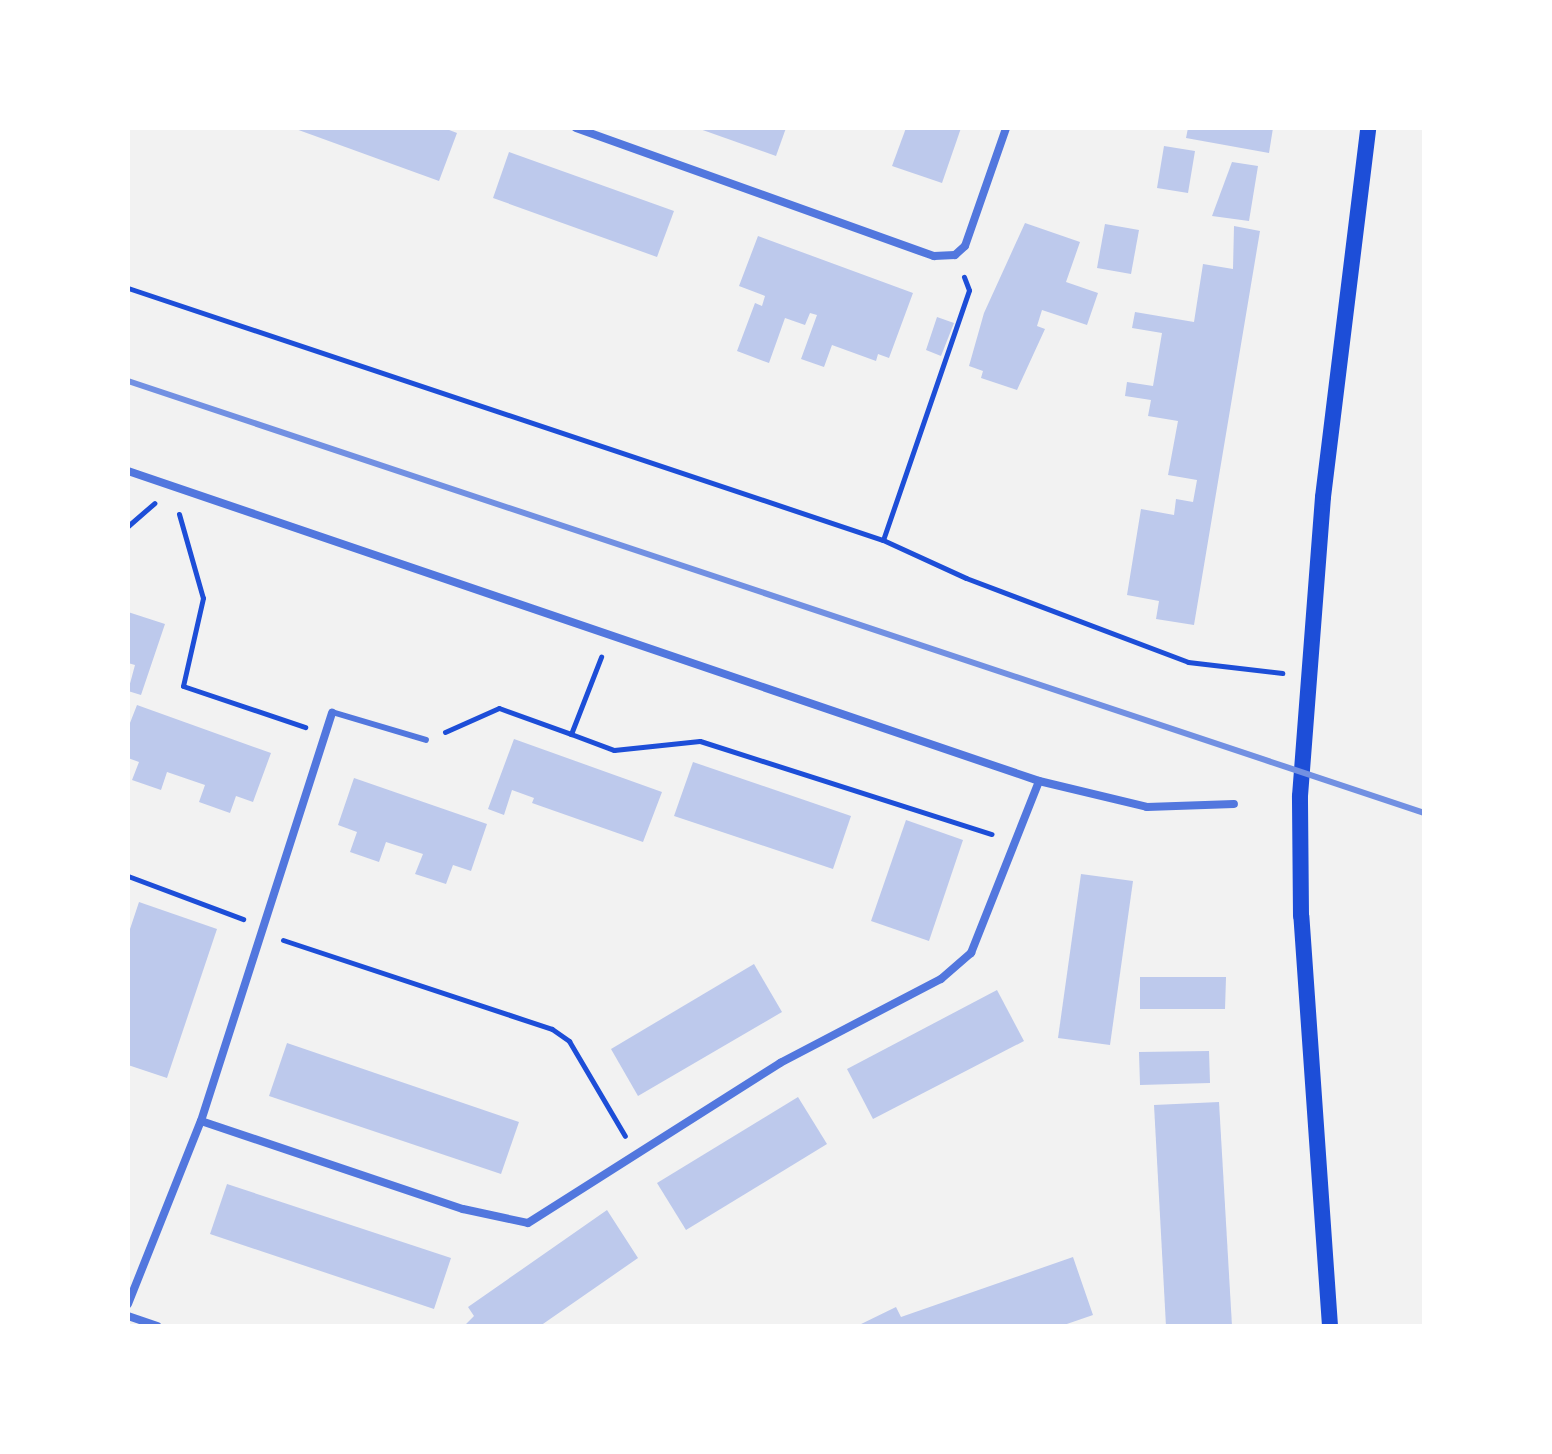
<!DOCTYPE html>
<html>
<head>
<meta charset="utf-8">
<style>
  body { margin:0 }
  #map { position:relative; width:1552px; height:1454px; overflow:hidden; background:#f2f2f2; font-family:"Nunito Sans",sans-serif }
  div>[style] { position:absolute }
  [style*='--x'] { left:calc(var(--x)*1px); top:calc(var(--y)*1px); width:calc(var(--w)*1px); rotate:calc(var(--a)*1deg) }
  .building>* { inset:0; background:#bdc9ec }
  .path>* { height:5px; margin:-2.5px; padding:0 2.5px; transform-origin:2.5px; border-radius:2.5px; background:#1d4ed8 }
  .service>* { height:6px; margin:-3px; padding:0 3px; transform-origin:3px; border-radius:3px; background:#5277de }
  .minor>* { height:8px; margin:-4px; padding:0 4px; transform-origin:4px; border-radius:4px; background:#5277de }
  .secondary>* { height:16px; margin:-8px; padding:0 8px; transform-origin:8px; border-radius:8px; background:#1d4ed8 }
  .rail>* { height:6px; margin:-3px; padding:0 3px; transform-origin:3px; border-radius:3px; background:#7290e2 }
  span { translate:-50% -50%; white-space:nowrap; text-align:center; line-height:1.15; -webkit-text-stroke:6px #fff; paint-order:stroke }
  .frame { position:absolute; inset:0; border:130px solid #fff; pointer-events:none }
</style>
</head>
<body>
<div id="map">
  <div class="building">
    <i style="clip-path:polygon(293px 128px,444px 128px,457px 133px,439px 181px)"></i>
    <i style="clip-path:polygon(697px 128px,786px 128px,776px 156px)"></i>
    <i style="clip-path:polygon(906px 128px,961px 128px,942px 183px,892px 166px)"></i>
    <i style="clip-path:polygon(1188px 128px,1273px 128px,1269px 153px,1186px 138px)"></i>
    <i style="clip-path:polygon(1164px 146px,1195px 151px,1188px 193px,1157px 188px)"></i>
    <i style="clip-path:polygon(509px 152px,674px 211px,657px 257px,493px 198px)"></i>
    <i style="clip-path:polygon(1232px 162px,1258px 166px,1249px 221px,1212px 216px)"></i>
    <i style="clip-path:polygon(1025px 223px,1080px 242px,1066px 282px,1098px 293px,1087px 325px,1042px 310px,1037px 326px,1045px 329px,1017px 390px,981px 378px,983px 371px,969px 366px,984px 313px)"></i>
    <i style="clip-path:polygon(1105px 224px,1139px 230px,1131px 274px,1097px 268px)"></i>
    <i style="clip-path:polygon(1234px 226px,1260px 231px,1194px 625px,1156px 619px,1159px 601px,1127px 595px,1141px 509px,1174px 515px,1176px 499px,1193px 502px,1197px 480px,1168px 475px,1178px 421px,1148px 416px,1151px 400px,1125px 396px,1127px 382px,1153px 386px,1162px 333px,1132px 328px,1135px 312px,1194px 322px,1203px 264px,1233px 269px)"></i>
    <i style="clip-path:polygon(758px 236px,913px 293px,889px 358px,878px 354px,876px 361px,832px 345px,824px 367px,801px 359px,817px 315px,810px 313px,805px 325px,785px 318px,769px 363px,737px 351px,755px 303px,762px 306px,765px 296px,739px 286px)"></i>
    <i style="clip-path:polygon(937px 317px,954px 323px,941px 356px,926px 350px)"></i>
    <i style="clip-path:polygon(128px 612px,165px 624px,141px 695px,128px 691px,135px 665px,128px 663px)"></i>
    <i style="clip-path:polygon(137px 705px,271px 753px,253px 802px,236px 796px,230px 813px,199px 802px,205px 785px,167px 772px,161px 790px,132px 780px,139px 762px,128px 758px,128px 728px)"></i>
    <i style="clip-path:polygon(514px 739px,662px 792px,643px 842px,532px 803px,534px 798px,512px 790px,504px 815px,488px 809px)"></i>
    <i style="clip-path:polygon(693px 762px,851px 816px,833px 869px,674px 816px)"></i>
    <i style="clip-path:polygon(354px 778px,487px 824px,471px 871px,453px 865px,446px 884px,415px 874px,423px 854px,386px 842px,379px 862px,350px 852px,357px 832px,338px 825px)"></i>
    <i style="clip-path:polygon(906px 820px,963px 840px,929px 941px,871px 921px)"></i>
    <i style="clip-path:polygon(1081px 874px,1133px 881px,1110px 1045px,1058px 1038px)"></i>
    <i style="clip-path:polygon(139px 902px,217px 929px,167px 1078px,128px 1065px,128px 935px)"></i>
    <i style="clip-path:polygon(754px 964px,782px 1012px,638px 1096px,611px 1049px)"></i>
    <i style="clip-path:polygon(1140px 977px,1226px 977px,1225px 1009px,1140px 1009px)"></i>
    <i style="clip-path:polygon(997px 990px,1024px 1041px,873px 1119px,847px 1069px)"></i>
    <i style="clip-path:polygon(287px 1043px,519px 1122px,501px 1174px,269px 1096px)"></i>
    <i style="clip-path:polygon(1209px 1051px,1210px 1083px,1140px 1085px,1139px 1052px)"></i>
    <i style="clip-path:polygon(798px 1097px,827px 1144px,686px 1230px,657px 1183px)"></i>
    <i style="clip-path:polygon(1219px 1102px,1232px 1326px,1166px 1326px,1154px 1105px)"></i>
    <i style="clip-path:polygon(227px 1184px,451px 1258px,434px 1309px,210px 1234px)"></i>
    <i style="clip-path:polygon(607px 1210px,638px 1258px,540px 1326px,464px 1326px,474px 1316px,468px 1307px)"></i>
    <i style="clip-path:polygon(1073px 1257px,1093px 1315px,1061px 1326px,857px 1326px,896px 1307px,901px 1317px)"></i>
  </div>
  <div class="path">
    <i style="--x:128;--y:288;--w:796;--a:18.46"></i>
    <i style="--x:883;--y:540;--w:91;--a:24.6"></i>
    <i style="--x:966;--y:578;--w:237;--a:20.7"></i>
    <i style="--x:1188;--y:662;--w:95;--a:6.7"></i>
    <i style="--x:179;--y:514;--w:87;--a:74.1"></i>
    <i style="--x:203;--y:598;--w:90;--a:102.8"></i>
    <i style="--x:183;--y:686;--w:129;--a:18.6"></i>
    <i style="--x:128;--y:526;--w:35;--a:-41"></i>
    <i style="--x:883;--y:540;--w:264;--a:-71"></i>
    <i style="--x:969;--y:290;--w:14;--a:-111"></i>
    <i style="--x:445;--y:732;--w:59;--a:-24"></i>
    <i style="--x:499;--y:708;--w:77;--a:19.9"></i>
    <i style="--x:571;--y:734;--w:83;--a:-68.7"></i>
    <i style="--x:571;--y:734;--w:46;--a:20.4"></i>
    <i style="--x:614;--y:750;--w:86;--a:-6"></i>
    <i style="--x:700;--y:741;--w:306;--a:17.7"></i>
    <i style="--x:128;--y:876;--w:123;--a:20.5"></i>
    <i style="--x:283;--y:940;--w:283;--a:18.3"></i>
    <i style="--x:552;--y:1029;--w:21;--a:35"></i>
    <i style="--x:569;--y:1041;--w:110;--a:59.5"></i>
  </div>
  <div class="service">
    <i style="--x:332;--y:712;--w:98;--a:16.6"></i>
  </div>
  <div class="minor">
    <i style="--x:576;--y:128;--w:380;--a:19.7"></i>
    <i style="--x:934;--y:256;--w:21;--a:-3"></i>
    <i style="--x:955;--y:255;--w:13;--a:-42"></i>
    <i style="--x:965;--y:246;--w:125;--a:-70.8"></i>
    <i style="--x:128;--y:471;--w:962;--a:18.79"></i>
    <i style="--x:1039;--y:781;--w:111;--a:13.5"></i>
    <i style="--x:1147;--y:807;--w:87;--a:-2"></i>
    <i style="--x:201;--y:1121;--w:276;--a:18.6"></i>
    <i style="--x:463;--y:1209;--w:66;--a:12.2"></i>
    <i style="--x:528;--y:1223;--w:299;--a:-32.4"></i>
    <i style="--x:780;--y:1063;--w:182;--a:-27.6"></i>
    <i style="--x:941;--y:979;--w:40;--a:-41"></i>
    <i style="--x:971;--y:953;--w:185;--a:-68.4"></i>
    <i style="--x:128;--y:1304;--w:197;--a:-68.3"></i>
    <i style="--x:201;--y:1121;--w:429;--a:-72.2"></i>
    <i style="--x:128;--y:1316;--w:31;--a:19"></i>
  </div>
  <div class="secondary">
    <i style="--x:1330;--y:1326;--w:411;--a:-94"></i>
    <i style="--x:1301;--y:916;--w:120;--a:-90.5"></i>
    <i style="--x:1300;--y:796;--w:300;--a:-85.6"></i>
    <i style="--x:1323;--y:497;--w:372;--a:-83"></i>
  </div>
  <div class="rail">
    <i style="--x:128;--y:381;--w:1366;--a:18.43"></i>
  </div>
  <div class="frame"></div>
</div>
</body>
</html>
